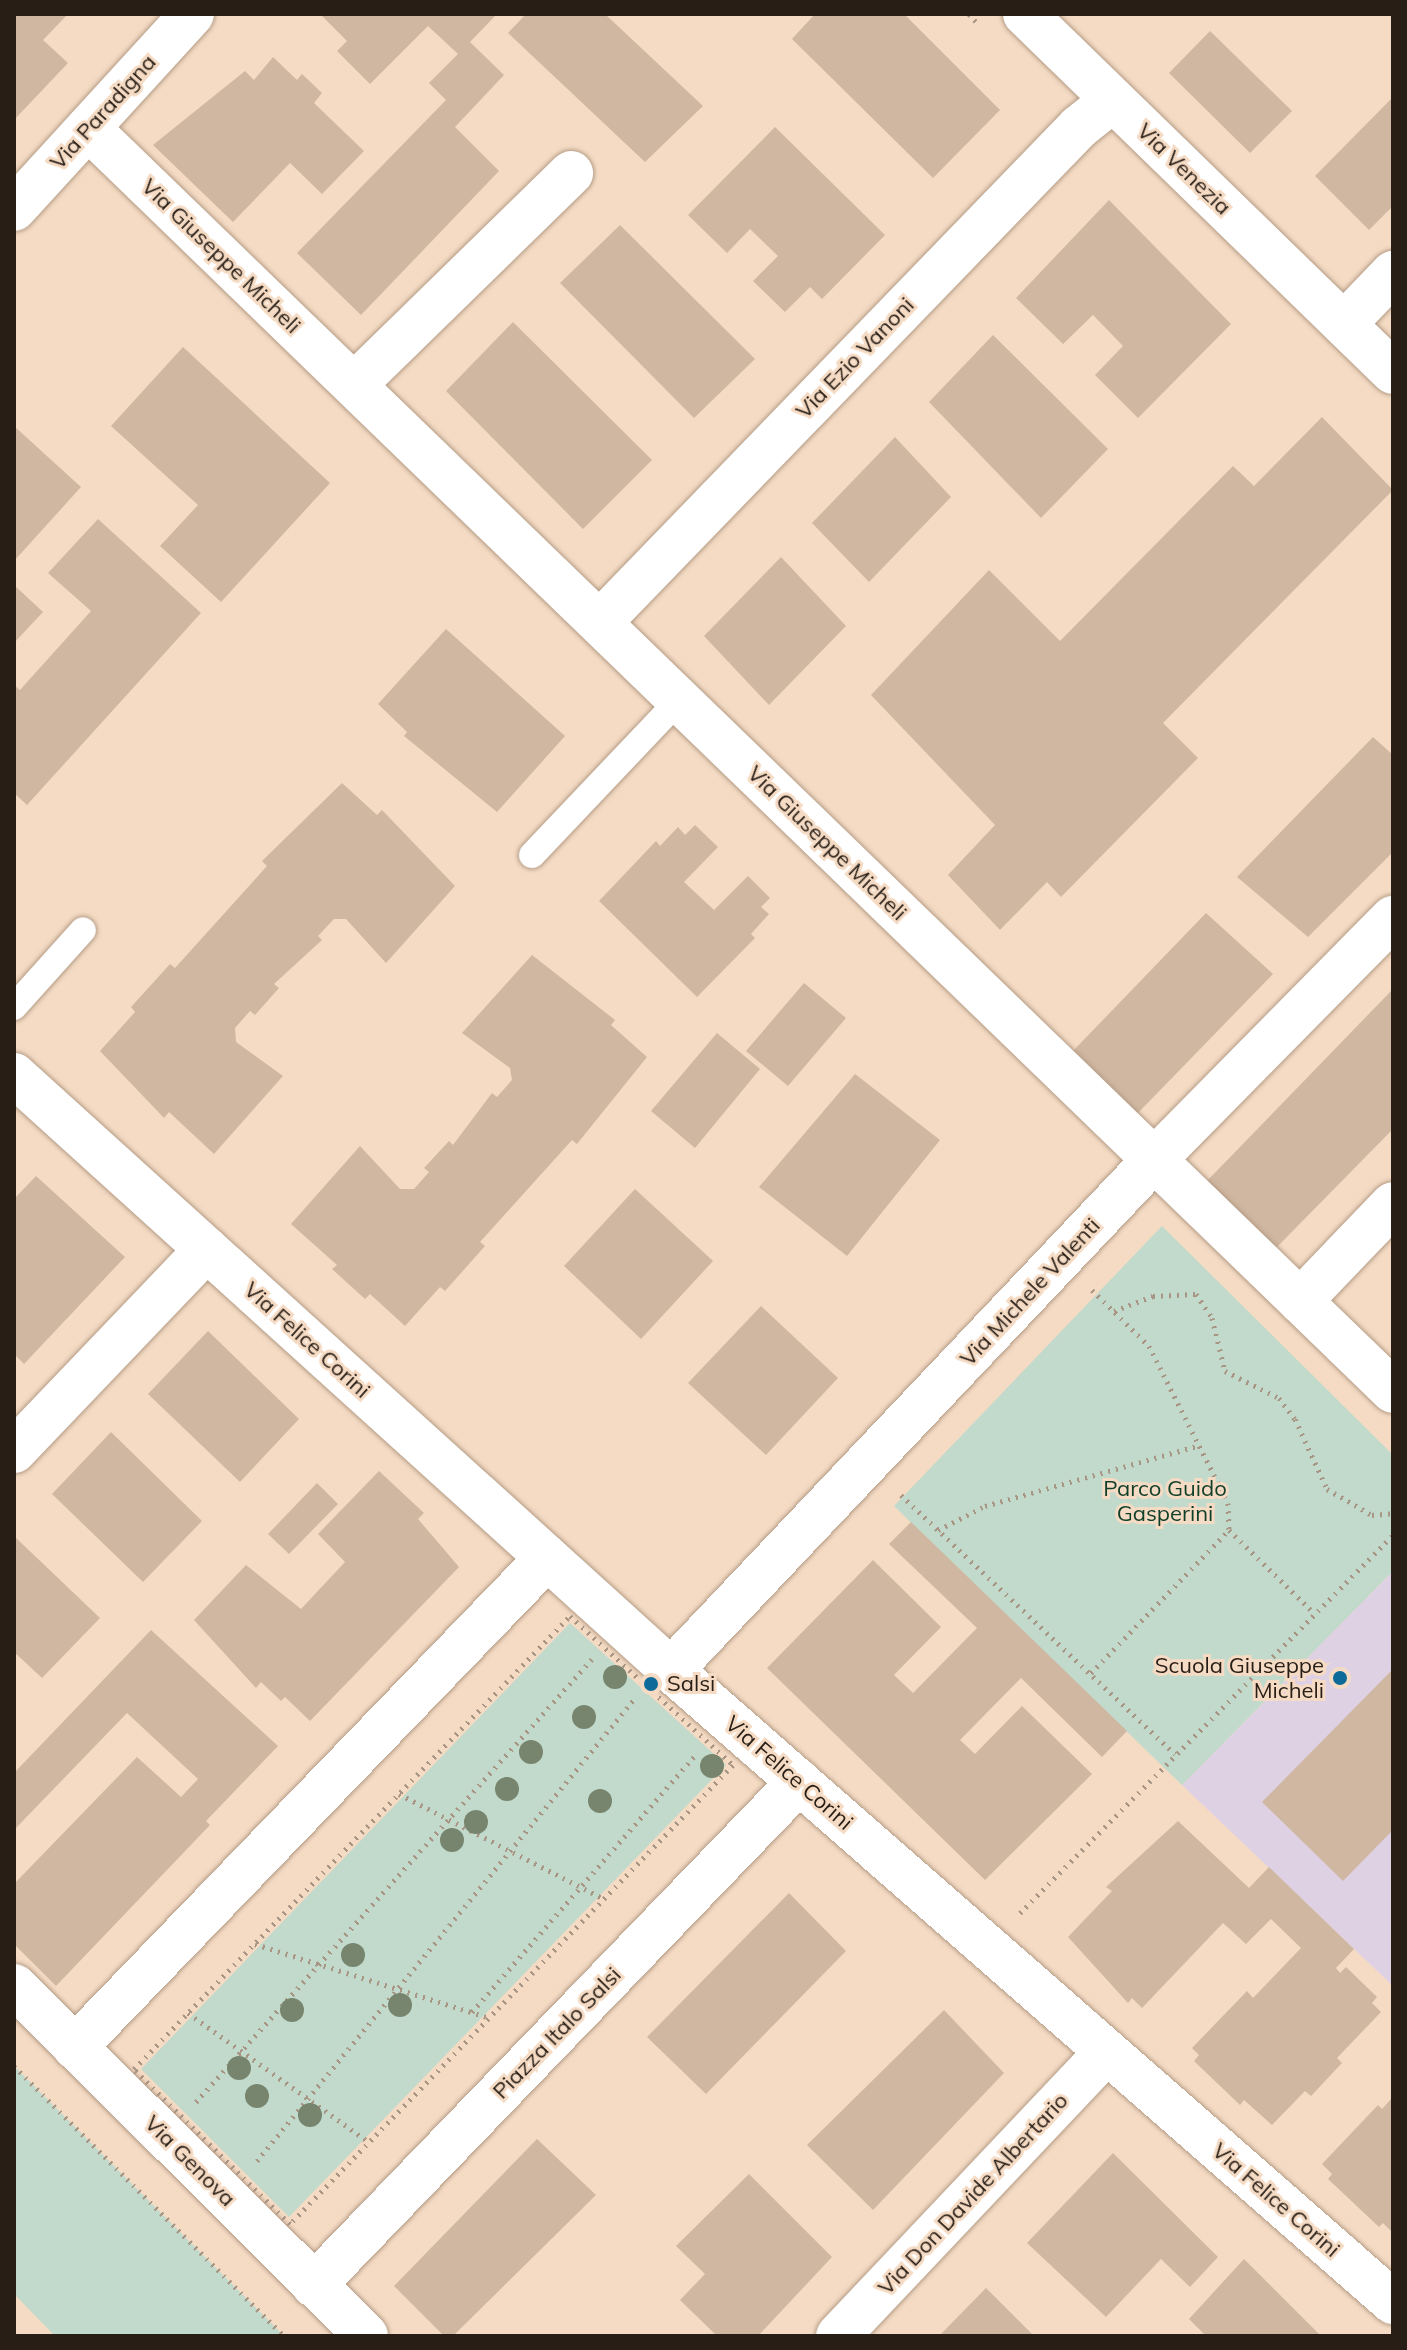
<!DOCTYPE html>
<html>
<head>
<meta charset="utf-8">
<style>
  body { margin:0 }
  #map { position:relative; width:1407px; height:2350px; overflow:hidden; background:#f5dbc4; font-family:Mulish,sans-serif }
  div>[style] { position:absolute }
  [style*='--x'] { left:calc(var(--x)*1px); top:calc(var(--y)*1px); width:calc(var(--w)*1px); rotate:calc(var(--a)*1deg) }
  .education>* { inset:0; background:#dfd1e4 }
  .green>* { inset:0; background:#c1dacb }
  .building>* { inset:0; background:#d0b7a1 }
  .path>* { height:5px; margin-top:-2.5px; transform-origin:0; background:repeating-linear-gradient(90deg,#a99584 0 2px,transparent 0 8px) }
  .roads { filter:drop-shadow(0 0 2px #b49c86) drop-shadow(0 0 2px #b49c86) }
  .lane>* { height:26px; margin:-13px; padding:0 13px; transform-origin:13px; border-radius:13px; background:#fff }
  .street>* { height:44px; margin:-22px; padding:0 22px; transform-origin:22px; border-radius:22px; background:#fff }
  .secondary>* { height:44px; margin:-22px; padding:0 22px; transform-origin:22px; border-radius:22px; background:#fff }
  .trees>* { width:24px; height:24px; margin:-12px; border-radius:50%; background:#77856f }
  .dots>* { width:22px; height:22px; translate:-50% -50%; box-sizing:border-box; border:4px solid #f5dbc4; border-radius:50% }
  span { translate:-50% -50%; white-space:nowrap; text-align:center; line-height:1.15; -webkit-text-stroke:6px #f5dbc4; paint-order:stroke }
  .street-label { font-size:22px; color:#281e16 }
  .park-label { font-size:22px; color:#103f29 }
  .poi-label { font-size:22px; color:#281e16 }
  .right { translate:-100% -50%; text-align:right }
  .left { translate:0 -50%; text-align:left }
  .frame { position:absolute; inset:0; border:16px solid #281e16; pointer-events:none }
</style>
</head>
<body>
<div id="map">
  <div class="education">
    <i style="clip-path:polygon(1393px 1571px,1393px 1986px,1182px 1785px)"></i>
  </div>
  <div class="green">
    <i style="clip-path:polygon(1162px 1226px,1393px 1455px,1393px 1571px,1182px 1785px,894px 1506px)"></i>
    <i style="clip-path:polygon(570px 1623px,726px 1765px,289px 2217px,141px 2069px)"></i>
    <i style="clip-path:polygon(14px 2066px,284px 2336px,55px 2336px,14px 2294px)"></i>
  </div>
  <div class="building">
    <i style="clip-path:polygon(14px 14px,68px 14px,43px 40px,68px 63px,14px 120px)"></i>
    <i style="clip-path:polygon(320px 14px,497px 14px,470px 42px,504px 75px,455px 127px,499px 171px,361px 315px,297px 253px,446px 100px,429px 83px,458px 54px,428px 26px,370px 84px,337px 51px,347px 41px)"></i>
    <i style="clip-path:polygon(526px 14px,605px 14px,703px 106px,645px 162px,508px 33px)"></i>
    <i style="clip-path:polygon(815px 14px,904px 14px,1000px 110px,933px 178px,792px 39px)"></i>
    <i style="clip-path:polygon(1210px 31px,1292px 111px,1250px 153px,1169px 73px)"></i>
    <i style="clip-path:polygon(273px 57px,297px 80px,302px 74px,322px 93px,314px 103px,364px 151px,322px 194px,290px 163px,233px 222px,153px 145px,245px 71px,254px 80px)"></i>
    <i style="clip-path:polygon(1393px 97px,1393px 206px,1369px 230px,1315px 176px)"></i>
    <i style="clip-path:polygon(775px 127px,885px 235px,822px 299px,810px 287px,785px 312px,753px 281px,778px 256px,750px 229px,727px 253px,688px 215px)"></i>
    <i style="clip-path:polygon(1109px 200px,1231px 324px,1138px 418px,1095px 375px,1123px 346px,1093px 315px,1063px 344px,1016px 298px)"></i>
    <i style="clip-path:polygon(620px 225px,755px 359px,694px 418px,560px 283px)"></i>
    <i style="clip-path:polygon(513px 322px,652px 460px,583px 529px,446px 391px)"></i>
    <i style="clip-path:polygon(993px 335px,1108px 449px,1041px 518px,929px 402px)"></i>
    <i style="clip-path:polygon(183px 347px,330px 483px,221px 602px,160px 546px,198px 505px,111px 426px)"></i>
    <i style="clip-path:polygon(1322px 417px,1393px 490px,1163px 723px,1198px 758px,1061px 897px,1047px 882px,1000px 930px,948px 875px,995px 825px,871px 695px,989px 570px,1060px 641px,1233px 466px,1254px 486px)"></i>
    <i style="clip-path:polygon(14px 426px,81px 487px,14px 561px)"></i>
    <i style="clip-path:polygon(895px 437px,951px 497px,869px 582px,812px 523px)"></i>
    <i style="clip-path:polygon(98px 519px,201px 613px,27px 805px,14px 793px,14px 685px,20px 690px,91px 611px,48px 573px)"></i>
    <i style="clip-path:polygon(781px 557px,846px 626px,769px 705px,704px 636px)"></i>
    <i style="clip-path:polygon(14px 585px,43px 612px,14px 643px)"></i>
    <i style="clip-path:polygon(446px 629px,565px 736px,497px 812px,404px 736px,407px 732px,378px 704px)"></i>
    <i style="clip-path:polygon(1373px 737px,1393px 755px,1393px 852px,1308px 937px,1237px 877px)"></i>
    <i style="clip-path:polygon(342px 783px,377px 815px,382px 810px,455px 886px,386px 963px,346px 919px,334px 919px,318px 936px,322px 940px,274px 984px,279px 988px,255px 1015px,250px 1011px,235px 1028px,236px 1042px,283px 1076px,214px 1154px,169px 1112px,164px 1118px,100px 1051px,135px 1012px,131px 1007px,170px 964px,175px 968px,267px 866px,262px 861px)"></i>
    <i style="clip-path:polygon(695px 825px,718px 847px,684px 882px,714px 910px,748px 876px,770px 898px,761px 907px,769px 914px,751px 934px,755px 938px,697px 997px,599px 901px,656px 841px,660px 846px,678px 827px,685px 835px)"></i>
    <i style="clip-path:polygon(1206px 913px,1273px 974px,1136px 1115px,1073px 1051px)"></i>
    <i style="clip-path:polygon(532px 955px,615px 1020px,611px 1025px,647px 1057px,577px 1144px,572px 1140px,480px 1242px,485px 1246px,445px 1291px,440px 1287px,405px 1326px,370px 1294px,365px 1299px,332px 1269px,337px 1265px,291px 1224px,360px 1146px,400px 1189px,414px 1189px,429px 1172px,424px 1168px,449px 1141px,453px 1145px,492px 1093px,497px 1097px,512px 1080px,510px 1068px,462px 1033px)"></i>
    <i style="clip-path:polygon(804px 983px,846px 1018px,788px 1086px,746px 1051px)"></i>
    <i style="clip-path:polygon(1393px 989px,1393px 1129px,1276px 1248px,1206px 1182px)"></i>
    <i style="clip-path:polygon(717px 1033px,760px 1069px,695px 1148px,651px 1111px)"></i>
    <i style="clip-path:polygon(855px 1074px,940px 1140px,847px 1256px,759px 1187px)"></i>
    <i style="clip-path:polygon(36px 1176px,125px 1257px,24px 1364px,14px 1354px,14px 1199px)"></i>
    <i style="clip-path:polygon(635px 1189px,713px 1261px,641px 1339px,564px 1266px)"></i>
    <i style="clip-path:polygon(761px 1306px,838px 1378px,766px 1455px,688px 1383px)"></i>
    <i style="clip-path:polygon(208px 1331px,299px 1419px,240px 1482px,148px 1394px)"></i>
    <i style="clip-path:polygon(111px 1432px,202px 1521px,143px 1582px,52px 1494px)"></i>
    <i style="clip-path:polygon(379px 1471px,424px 1513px,418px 1519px,459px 1567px,310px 1721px,285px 1697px,281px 1701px,261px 1682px,256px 1688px,194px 1620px,246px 1565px,301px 1609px,345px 1562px,318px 1534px)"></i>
    <i style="clip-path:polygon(317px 1483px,338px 1504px,289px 1554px,268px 1534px)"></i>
    <i style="clip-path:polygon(911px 1522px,1127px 1731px,1102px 1757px,1021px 1678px,960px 1740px,975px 1754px,1022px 1706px,1092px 1774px,985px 1880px,767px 1668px,873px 1560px,941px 1627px,894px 1675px,913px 1693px,977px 1628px,889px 1544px)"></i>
    <i style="clip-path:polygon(14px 1536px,100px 1618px,42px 1678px,14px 1652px)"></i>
    <i style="clip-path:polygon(151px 1630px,278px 1746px,206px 1821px,210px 1825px,56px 1986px,14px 1944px,14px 1884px,137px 1757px,181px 1797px,198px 1779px,127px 1713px,14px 1830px,14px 1773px)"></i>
    <i style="clip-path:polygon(1393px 1669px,1393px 1830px,1343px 1881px,1262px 1802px)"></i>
    <i style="clip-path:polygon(1178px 1821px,1249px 1888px,1269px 1867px,1354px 1949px,1336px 1968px,1340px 1973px,1346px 1967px,1377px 1997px,1372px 2003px,1381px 2012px,1337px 2058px,1342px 2063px,1311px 2096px,1305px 2091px,1272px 2125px,1244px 2100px,1240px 2105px,1194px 2061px,1199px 2055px,1192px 2048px,1247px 1991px,1253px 1998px,1301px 1948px,1271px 1919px,1246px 1944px,1223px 1923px,1142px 2008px,1132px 1998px,1128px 2003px,1068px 1937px,1112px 1891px,1106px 1887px)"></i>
    <i style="clip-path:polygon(789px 1893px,846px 1951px,706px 2094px,647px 2037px)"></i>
    <i style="clip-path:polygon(944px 2010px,1004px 2073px,873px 2210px,807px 2145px)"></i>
    <i style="clip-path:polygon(1393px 2097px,1393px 2233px,1383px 2223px,1379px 2227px,1328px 2179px,1332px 2174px,1322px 2164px,1378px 2105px,1382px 2109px)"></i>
    <i style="clip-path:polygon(537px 2139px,596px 2195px,453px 2336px,444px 2336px,394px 2286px)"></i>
    <i style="clip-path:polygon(1113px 2153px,1218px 2257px,1190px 2287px,1161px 2259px,1106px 2317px,1027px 2243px)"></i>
    <i style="clip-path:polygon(749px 2174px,832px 2257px,758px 2336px,717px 2336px,680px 2300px,705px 2274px,676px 2246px)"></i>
    <i style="clip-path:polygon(1244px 2259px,1321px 2336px,1206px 2336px,1189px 2319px)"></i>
    <i style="clip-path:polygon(986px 2288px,1034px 2336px,939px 2336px)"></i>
  </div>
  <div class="path">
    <i style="--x:969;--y:14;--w:15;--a:48"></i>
    <i style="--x:1092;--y:1290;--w:80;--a:44.5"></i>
    <i style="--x:1149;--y:1346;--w:176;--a:63.3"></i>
    <i style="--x:1228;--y:1503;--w:27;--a:88"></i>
    <i style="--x:1229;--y:1530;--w:120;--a:44.3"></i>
    <i style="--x:1114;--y:1311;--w:42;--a:-21"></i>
    <i style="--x:1153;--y:1296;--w:43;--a:-2.7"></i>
    <i style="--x:1196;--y:1294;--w:29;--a:56"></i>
    <i style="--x:1212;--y:1318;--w:55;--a:76.2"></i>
    <i style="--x:1225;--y:1371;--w:60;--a:26.6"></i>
    <i style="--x:1279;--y:1398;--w:26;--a:53"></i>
    <i style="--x:1295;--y:1419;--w:77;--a:65.4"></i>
    <i style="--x:1327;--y:1489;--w:52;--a:30"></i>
    <i style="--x:1372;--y:1515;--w:21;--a:-5"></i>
    <i style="--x:901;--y:1495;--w:377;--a:43.4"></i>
    <i style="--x:938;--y:1530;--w:53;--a:-27.1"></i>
    <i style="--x:985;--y:1506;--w:224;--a:-15.8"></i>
    <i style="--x:570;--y:1616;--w:221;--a:42.4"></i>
    <i style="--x:733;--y:1765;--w:638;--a:133.98"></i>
    <i style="--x:290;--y:2224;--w:220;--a:-135.2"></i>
    <i style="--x:134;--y:2069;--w:629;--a:-46.1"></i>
    <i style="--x:1091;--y:1673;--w:199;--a:-46"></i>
    <i style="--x:399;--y:1794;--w:230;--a:27.1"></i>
    <i style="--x:1020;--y:1913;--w:531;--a:-45.38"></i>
    <i style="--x:255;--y:1944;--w:245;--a:17.5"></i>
    <i style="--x:472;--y:2012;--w:342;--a:-49"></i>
    <i style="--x:188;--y:2013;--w:222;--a:35.5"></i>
    <i style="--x:14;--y:2066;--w:382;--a:45"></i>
    <i style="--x:196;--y:2102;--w:594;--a:-48.21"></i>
    <i style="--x:257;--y:2161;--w:598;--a:-50.77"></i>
  </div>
  <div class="roads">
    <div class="lane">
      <i style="--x:532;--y:855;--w:215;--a:-46.5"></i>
      <i style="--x:14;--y:1007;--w:103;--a:-48.1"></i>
    </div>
    <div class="street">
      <i style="--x:88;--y:128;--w:1816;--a:44.06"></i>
      <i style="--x:14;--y:209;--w:264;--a:-47.6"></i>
      <i style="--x:1344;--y:324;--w:71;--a:-46.1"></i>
      <i style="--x:355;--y:384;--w:302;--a:-44.3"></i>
      <i style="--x:601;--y:621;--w:687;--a:-45.94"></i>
      <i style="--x:1079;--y:127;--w:43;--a:-38.5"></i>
      <i style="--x:14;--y:1075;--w:886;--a:42.16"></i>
      <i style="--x:671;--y:1670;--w:960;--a:41.2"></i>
      <i style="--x:1300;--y:1301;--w:134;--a:-46.2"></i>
      <i style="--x:14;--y:1451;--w:279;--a:-46.3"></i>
      <i style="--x:671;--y:1670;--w:700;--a:-46.56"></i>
      <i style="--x:1152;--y:1162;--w:343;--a:-45.4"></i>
      <i style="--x:14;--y:1986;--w:496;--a:44.8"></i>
      <i style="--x:75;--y:2047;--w:680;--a:-46.01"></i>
      <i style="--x:314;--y:2285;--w:699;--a:-46.04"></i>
      <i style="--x:838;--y:2336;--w:391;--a:-46.6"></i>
    </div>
    <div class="secondary">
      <i style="--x:1025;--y:14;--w:513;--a:44.21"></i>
    </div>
  </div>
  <div class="trees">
    <i style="left:615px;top:1677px"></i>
    <i style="left:584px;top:1717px"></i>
    <i style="left:531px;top:1752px"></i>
    <i style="left:712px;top:1766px"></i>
    <i style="left:507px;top:1789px"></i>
    <i style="left:600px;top:1801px"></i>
    <i style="left:476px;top:1822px"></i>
    <i style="left:452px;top:1840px"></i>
    <i style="left:353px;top:1955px"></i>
    <i style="left:400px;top:2005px"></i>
    <i style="left:292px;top:2010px"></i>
    <i style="left:239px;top:2068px"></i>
    <i style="left:257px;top:2096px"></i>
    <i style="left:310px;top:2115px"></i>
  </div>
  <div class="dots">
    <i style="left:1340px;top:1678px;background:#0e6a99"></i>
    <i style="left:651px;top:1684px;background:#0e6a99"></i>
  </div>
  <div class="street-label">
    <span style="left:103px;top:112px;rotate:-48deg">Via Paradigna</span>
    <span style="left:1184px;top:169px;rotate:44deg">Via Venezia</span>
    <span style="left:221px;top:256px;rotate:44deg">Via Giuseppe Micheli</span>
    <span style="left:855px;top:358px;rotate:-46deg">Via Ezio Vanoni</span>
    <span style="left:827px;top:843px;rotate:44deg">Via Giuseppe Micheli</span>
    <span style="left:1030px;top:1292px;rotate:-47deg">Via Michele Valenti</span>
    <span style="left:307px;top:1340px;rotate:42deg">Via Felice Corini</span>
    <span style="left:789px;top:1773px;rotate:41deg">Via Felice Corini</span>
    <span style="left:557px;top:2033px;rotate:-46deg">Piazza Italo Salsi</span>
    <span style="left:190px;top:2161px;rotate:45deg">Via Genova</span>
    <span style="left:973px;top:2194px;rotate:-47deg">Via Don Davide Albertario</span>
    <span style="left:1276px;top:2200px;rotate:41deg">Via Felice Corini</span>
  </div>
  <div class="park-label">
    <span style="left:1165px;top:1501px">Parco Guido<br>Gasperini</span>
  </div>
  <div class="poi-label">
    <span class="right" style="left:1324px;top:1678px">Scuola Giuseppe<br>Micheli</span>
    <span class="left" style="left:667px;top:1684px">Salsi</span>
  </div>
  <div class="frame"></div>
</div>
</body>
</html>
